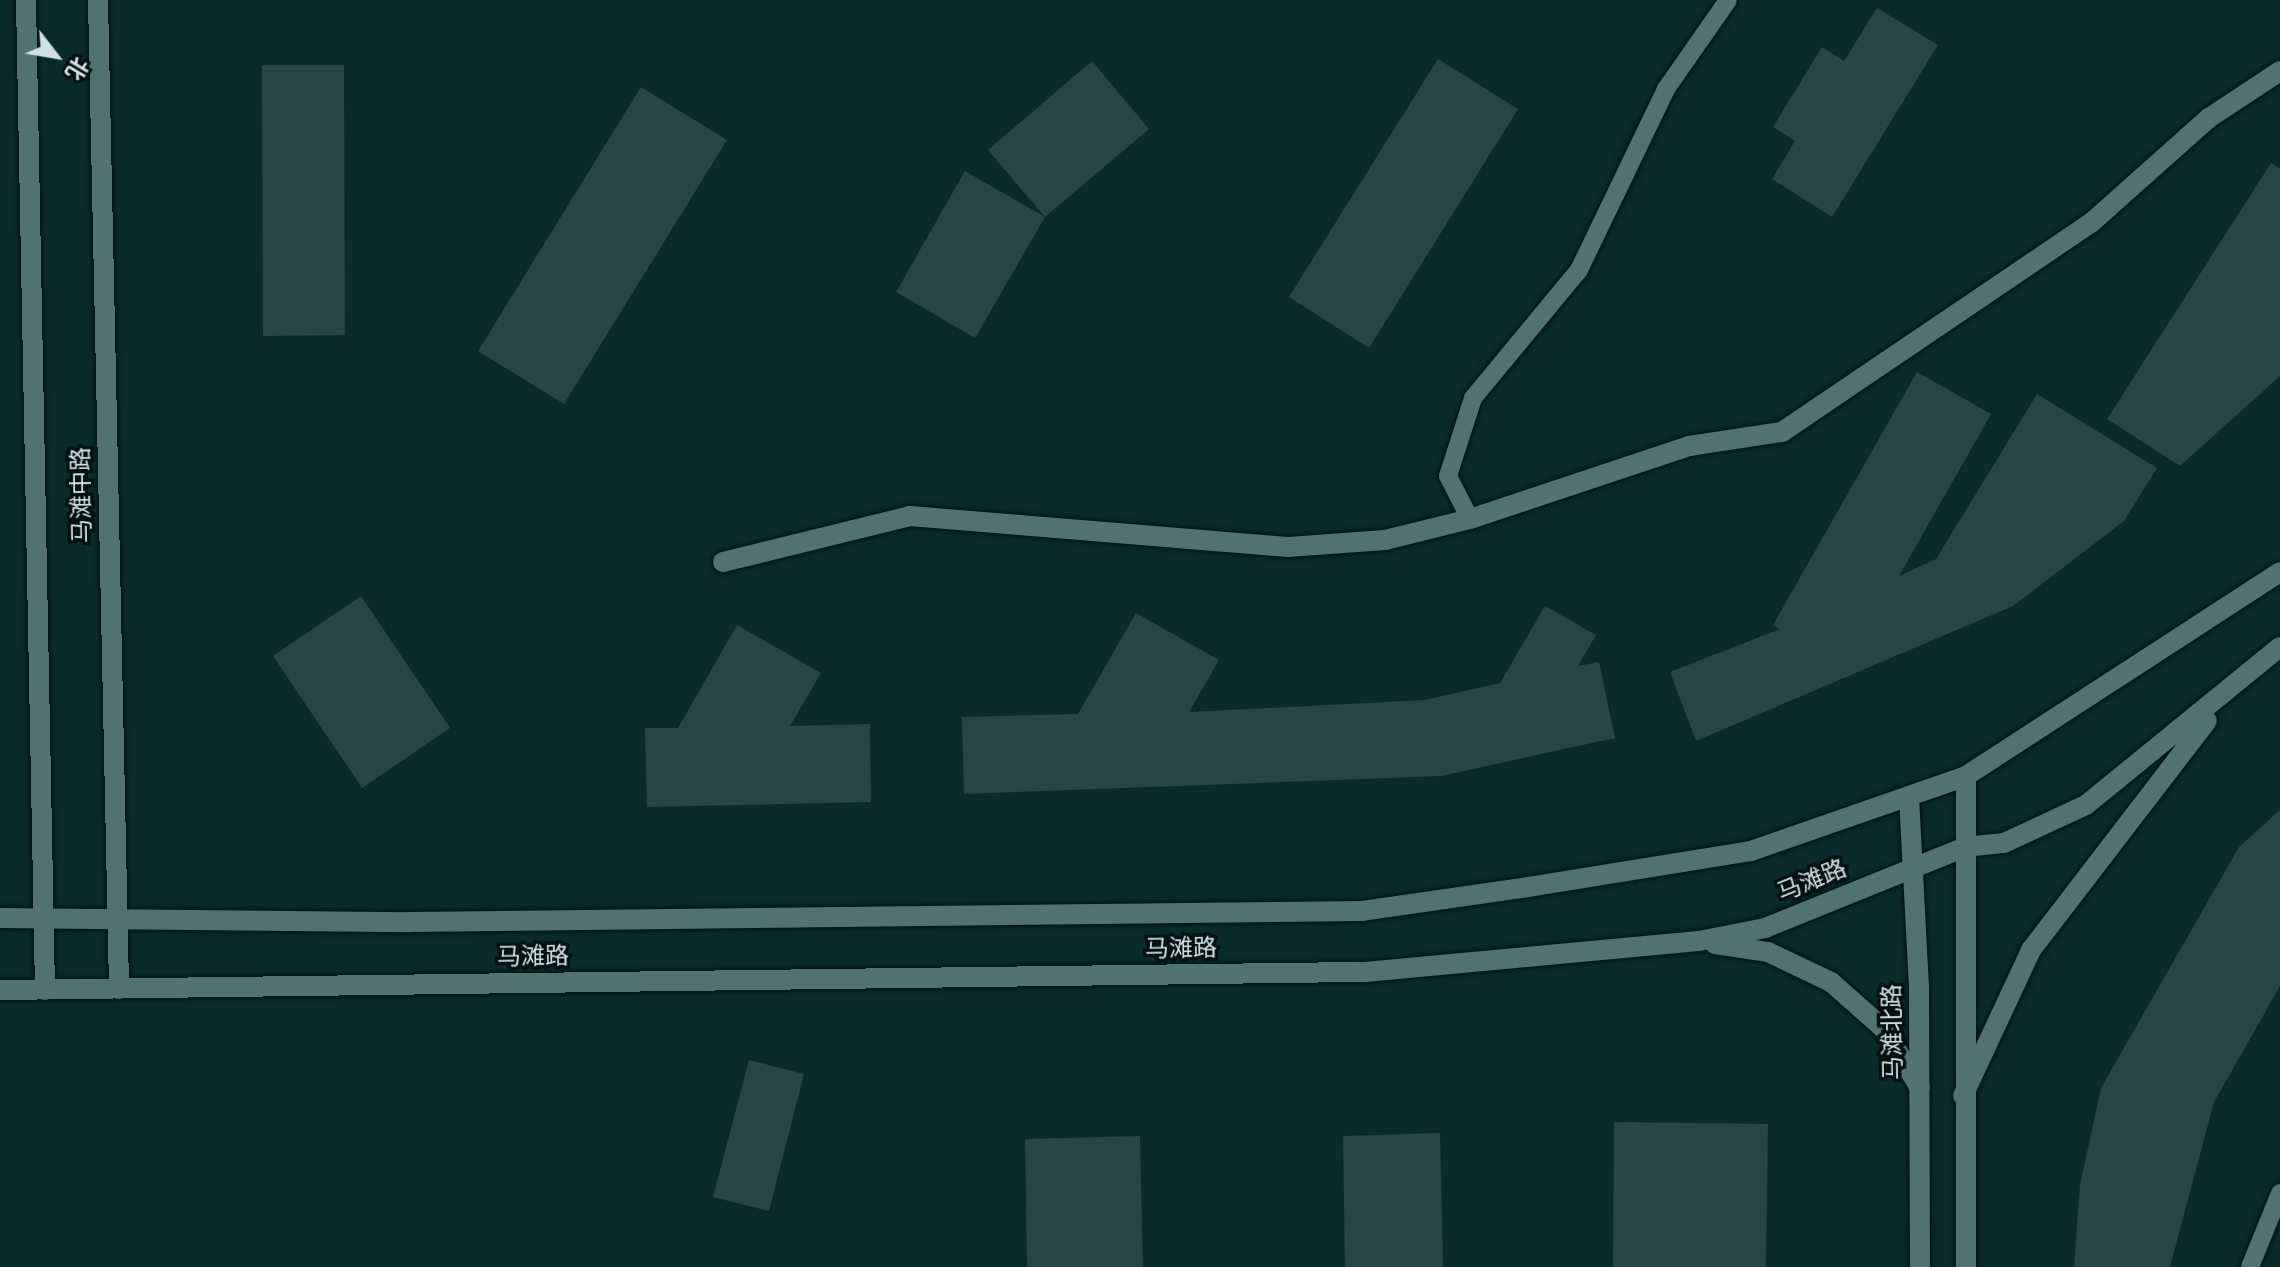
<!DOCTYPE html>
<html>
<head>
<meta charset="utf-8">
<style>
  body { margin:0 }
  #map { position:relative; width:2280px; height:1267px; overflow:hidden; background:#092b2a; font-family:"Work Sans","Noto Sans SC",sans-serif }
  div>[style] { position:absolute }
  [style*='--x'] { left:calc(var(--x)*1px); top:calc(var(--y)*1px); width:calc(var(--w)*1px); rotate:calc(var(--a)*1deg) }
  .building>* { inset:0; background:#254645 }
  .roads { filter:drop-shadow(0 0 2px #001212) drop-shadow(0 0 2px #001212) }
  .lane>* { height:18px; margin:-9px; padding:0 9px; transform-origin:9px; border-radius:9px; background:#507270 }
  .street>* { height:20px; margin:-10px; padding:0 10px; transform-origin:10px; border-radius:10px; background:#507270 }
  .secondary>* { height:20px; margin:-10px; padding:0 10px; transform-origin:10px; border-radius:10px; background:#507270 }
  span { translate:-50% -50%; white-space:nowrap; text-align:center; line-height:1.15; -webkit-text-stroke:7px #041111; paint-order:stroke }
  .street-label { font-size:24px; color:#cfe1e0 }
  .north { position:absolute; left:16px; top:16px; width:80px; height:80px; -webkit-text-stroke:6px #041111; paint-order:stroke; rotate:121deg; font-size:22px; font-weight:700; line-height:32px; text-align:center; color:#cfe1e0 }
  .north::after { content:''; display:block; margin:auto; width:28px; height:36px; background:#cfe1e0; clip-path:polygon(50% 0,100% 100%,50% 72%,0 100%) }
</style>
</head>
<body>
<div id="map">
  <div class="building">
    <i style="clip-path:polygon(1877px 8px,1938px 45px,1832px 217px,1772px 179px,1795px 141px,1773px 127px,1822px 47px,1844px 61px)"></i>
    <i style="clip-path:polygon(1438px 59px,1518px 109px,1369px 348px,1289px 297px)"></i>
    <i style="clip-path:polygon(1092px 61px,1149px 129px,1045px 217px,988px 150px)"></i>
    <i style="clip-path:polygon(262px 65px,344px 65px,345px 335px,263px 336px)"></i>
    <i style="clip-path:polygon(641px 87px,727px 140px,564px 404px,478px 351px)"></i>
    <i style="clip-path:polygon(2271px 163px,2280px 169px,2280px 376px,2180px 466px,2107px 419px)"></i>
    <i style="clip-path:polygon(965px 171px,1045px 217px,975px 338px,896px 292px)"></i>
    <i style="clip-path:polygon(1917px 372px,1991px 414px,1899px 576px,1936px 559px,2037px 394px,2157px 468px,2124px 521px,2013px 606px,1696px 741px,1670px 672px,1780px 629px,1773px 625px)"></i>
    <i style="clip-path:polygon(361px 596px,450px 728px,362px 788px,273px 656px)"></i>
    <i style="clip-path:polygon(1545px 606px,1596px 635px,1578px 666px,1599px 662px,1615px 738px,1441px 776px,964px 794px,962px 717px,1078px 714px,1136px 613px,1219px 660px,1189px 712px,1425px 700px,1500px 683px)"></i>
    <i style="clip-path:polygon(737px 625px,821px 673px,790px 726px,870px 724px,871px 802px,647px 807px,645px 728px,678px 728px)"></i>
    <i style="clip-path:polygon(2280px 810px,2280px 986px,2214px 1102px,2170px 1267px,2074px 1267px,2080px 1185px,2101px 1088px,2239px 847px)"></i>
    <i style="clip-path:polygon(749px 1060px,804px 1074px,769px 1211px,713px 1197px)"></i>
    <i style="clip-path:polygon(1614px 1122px,1768px 1124px,1766px 1267px,1613px 1267px)"></i>
    <i style="clip-path:polygon(1440px 1133px,1443px 1267px,1345px 1267px,1343px 1136px)"></i>
    <i style="clip-path:polygon(1140px 1136px,1143px 1267px,1027px 1267px,1025px 1139px)"></i>
  </div>
  <div class="roads">
    <div class="lane">
      <i style="--x:1470;--y:519;--w:48;--a:-117.1"></i>
      <i style="--x:1448;--y:476;--w:82;--a:-72.2"></i>
      <i style="--x:1473;--y:398;--w:166;--a:-50.4"></i>
      <i style="--x:1579;--y:270;--w:201;--a:-64.3"></i>
      <i style="--x:1666;--y:89;--w:108;--a:-55.1"></i>
      <i style="--x:2250;--y:1267;--w:80;--a:-67.9"></i>
    </div>
    <div class="street">
      <i style="--x:723;--y:562;--w:193;--a:-13.8"></i>
      <i style="--x:910;--y:516;--w:379;--a:4.7"></i>
      <i style="--x:1288;--y:547;--w:97;--a:-4.1"></i>
      <i style="--x:1385;--y:540;--w:88;--a:-13.9"></i>
      <i style="--x:1470;--y:519;--w:231;--a:-18.4"></i>
      <i style="--x:1689;--y:446;--w:94;--a:-8.6"></i>
      <i style="--x:1782;--y:432;--w:373;--a:-34.1"></i>
      <i style="--x:2091;--y:223;--w:158;--a:-41.7"></i>
      <i style="--x:2209;--y:118;--w:85;--a:-33.5"></i>
    </div>
    <div class="secondary">
      <i style="--x:26;--y:0;--w:990;--a:88.9"></i>
      <i style="--x:98;--y:0;--w:989;--a:88.78"></i>
      <i style="--x:1909;--y:797;--w:189;--a:87"></i>
      <i style="--x:1919;--y:986;--w:281;--a:89.8"></i>
      <i style="--x:0;--y:918;--w:409;--a:0.6"></i>
      <i style="--x:409;--y:922;--w:953;--a:-0.66"></i>
      <i style="--x:1362;--y:911;--w:168;--a:-8.2"></i>
      <i style="--x:1528;--y:887;--w:226;--a:-9.2"></i>
      <i style="--x:1751;--y:851;--w:228;--a:-19.2"></i>
      <i style="--x:1966;--y:776;--w:374;--a:-33"></i>
      <i style="--x:1715;--y:944;--w:54;--a:8.6"></i>
      <i style="--x:1768;--y:952;--w:70;--a:25.5"></i>
      <i style="--x:1831;--y:982;--w:69;--a:41.5"></i>
      <i style="--x:1883;--y:1028;--w:70;--a:58.3"></i>
      <i style="--x:0;--y:990;--w:1365;--a:-0.76"></i>
      <i style="--x:1365;--y:972;--w:335;--a:-5.3"></i>
      <i style="--x:1699;--y:941;--w:67;--a:-11.1"></i>
      <i style="--x:1765;--y:928;--w:216;--a:-22"></i>
      <i style="--x:1965;--y:847;--w:39;--a:-6"></i>
      <i style="--x:2004;--y:843;--w:90;--a:-24.9"></i>
      <i style="--x:2086;--y:805;--w:250;--a:-39.2"></i>
      <i style="--x:1963;--y:1096;--w:161;--a:-65"></i>
      <i style="--x:2031;--y:950;--w:289;--a:-52.5"></i>
      <i style="--x:1966;--y:1267;--w:491;--a:-90"></i>
    </div>
  </div>
  <div class="street-label">
    <span style="left:82px;top:495px;rotate:-91deg">马滩中路</span>
    <span style="left:1812px;top:881px;rotate:-22deg">马滩路</span>
    <span style="left:1181px;top:949px;rotate:-1deg">马滩路</span>
    <span style="left:533px;top:957px;rotate:-1deg">马滩路</span>
    <span style="left:1893px;top:1032px;rotate:-91deg">马滩北路</span>
  </div>
  <div class="north">北</div>
</div>
</body>
</html>
